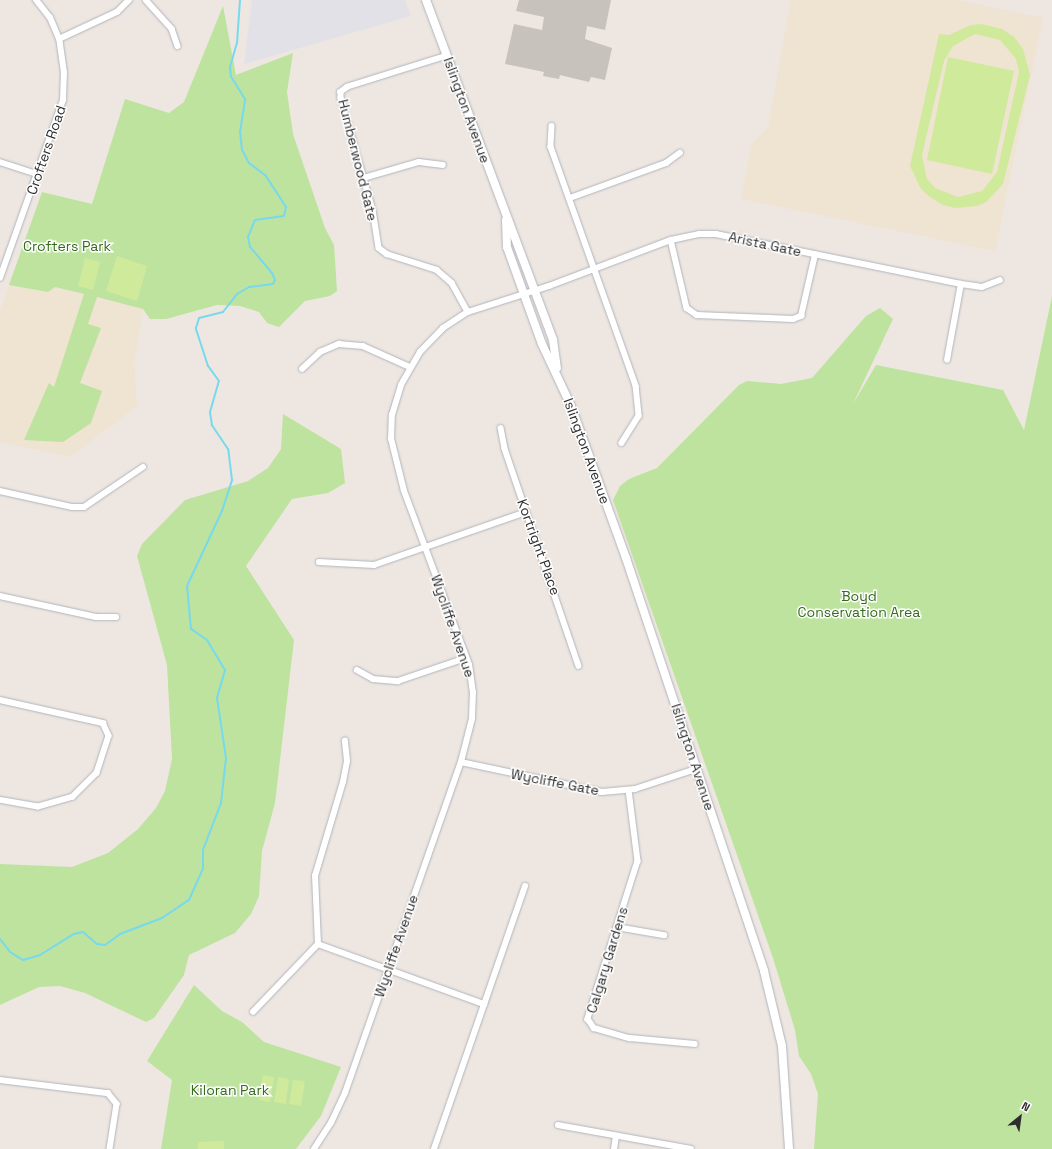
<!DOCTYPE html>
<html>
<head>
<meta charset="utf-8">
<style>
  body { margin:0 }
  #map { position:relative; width:1052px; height:1149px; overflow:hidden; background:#eee7e1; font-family:"Space Grotesk",sans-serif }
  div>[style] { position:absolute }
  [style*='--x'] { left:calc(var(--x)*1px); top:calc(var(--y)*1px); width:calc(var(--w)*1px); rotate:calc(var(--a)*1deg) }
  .industrial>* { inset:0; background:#e2e1e7 }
  .education>* { inset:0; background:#efe3d1 }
  .green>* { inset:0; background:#bde39f }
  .pitch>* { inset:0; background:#d0ea9c }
  .stream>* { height:2px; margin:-1px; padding:0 1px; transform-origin:1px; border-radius:1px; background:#78d9ed }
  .building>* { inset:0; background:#c7c2bc }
  .roads { filter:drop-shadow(0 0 1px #b1b4bd) drop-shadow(0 0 1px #b1b4bd) }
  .minor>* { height:5.5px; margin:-2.75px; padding:0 2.75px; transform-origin:2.75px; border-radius:2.75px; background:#fff }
  .secondary>* { height:8px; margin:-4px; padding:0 4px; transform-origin:4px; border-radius:4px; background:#fff }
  span { translate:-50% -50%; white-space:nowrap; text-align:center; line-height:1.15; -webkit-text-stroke:3px #fff; paint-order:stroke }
  .street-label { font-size:14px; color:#2e2e2e }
  .park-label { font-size:14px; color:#356b1d }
  .north { position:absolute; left:1000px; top:1097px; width:40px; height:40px; -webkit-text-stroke:3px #fff; paint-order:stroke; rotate:29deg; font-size:11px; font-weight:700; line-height:16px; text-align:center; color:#2e2e2e }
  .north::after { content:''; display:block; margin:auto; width:14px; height:18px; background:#2e2e2e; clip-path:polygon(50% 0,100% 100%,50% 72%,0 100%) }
</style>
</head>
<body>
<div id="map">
  <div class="industrial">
    <i style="clip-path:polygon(252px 0,405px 0,411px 16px,244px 64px)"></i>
  </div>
  <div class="education">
    <i style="clip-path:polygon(791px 0,959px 0,1043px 18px,995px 251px,741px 199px,752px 143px,768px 127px)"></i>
    <i style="clip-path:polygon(9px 285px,48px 292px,55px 287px,143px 309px,134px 364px,137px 406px,70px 457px,0 442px,0 311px)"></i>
  </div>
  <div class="green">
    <i style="clip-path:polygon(223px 6px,236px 75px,293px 53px,287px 92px,293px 134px,325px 228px,334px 245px,337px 291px,330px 296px,305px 301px,279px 327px,267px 323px,259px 312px,240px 306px,217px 305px,166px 319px,150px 319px,143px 309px,97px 297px,88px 324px,101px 328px,80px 383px,102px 391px,91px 423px,63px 442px,24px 440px,49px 383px,54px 387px,84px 294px,55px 287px,48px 292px,9px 285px,42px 192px,92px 204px,125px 99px,169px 113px,184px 102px)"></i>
    <i style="clip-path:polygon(1052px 296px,1052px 1149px,814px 1149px,818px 1094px,811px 1074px,799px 1056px,795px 1030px,773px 958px,613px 500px,620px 486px,629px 479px,657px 468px,739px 385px,747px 381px,781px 384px,812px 378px,866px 316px,880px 308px,893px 319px,853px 404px,876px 365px,1003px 390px,1024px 430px)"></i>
    <i style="clip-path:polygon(283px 414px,341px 449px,345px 483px,328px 493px,292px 499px,246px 566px,294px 640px,275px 803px,262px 851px,259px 896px,251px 914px,235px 933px,189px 955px,184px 975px,154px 1018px,146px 1022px,85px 993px,60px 986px,39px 987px,0 1005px,0 864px,72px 867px,108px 853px,138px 829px,156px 808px,165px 791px,172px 759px,167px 665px,137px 556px,142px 544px,185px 500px,248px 481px,268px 468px,281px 449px)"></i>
    <i style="clip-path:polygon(194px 985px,222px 1011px,242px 1022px,264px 1042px,341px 1067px,321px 1116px,296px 1149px,161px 1149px,172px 1080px,147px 1061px)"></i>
  </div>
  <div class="pitch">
    <i style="clip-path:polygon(evenodd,981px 24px,1002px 29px,1014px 37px,1023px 49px,1030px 75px,1003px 184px,986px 202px,977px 206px,955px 208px,943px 205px,930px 197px,921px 189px,910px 166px,939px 34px,949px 35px,971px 25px,981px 24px,975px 34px,1000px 40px,1016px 59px,1019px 72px,997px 172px,982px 191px,958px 197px,935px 188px,927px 179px,922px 155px,944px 61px,953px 46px,975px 34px)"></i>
    <i style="clip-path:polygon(948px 57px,1014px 71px,992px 174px,927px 160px)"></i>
    <i style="clip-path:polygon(117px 256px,147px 266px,137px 301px,106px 291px)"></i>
    <i style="clip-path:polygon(85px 258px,100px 262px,93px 290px,78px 286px)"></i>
    <i style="clip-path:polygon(263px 1075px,274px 1077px,270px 1102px,259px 1100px)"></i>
    <i style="clip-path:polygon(278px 1077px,289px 1079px,286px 1104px,274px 1102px)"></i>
    <i style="clip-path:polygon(293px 1080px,305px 1081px,301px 1106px,289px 1104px)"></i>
    <i style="clip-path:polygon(224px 1141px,224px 1149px,198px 1149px,198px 1142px)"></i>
  </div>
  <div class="stream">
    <i style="--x:0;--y:939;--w:16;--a:52"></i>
    <i style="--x:10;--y:952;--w:15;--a:32"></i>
    <i style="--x:23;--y:960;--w:18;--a:-16"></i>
    <i style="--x:40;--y:955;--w:40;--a:-32"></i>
    <i style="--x:74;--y:934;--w:9;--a:-13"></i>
    <i style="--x:83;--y:932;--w:18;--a:41"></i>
    <i style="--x:97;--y:944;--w:8;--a:7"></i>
    <i style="--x:105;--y:945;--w:19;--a:-36"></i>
    <i style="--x:120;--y:934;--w:45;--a:-20.9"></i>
    <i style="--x:162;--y:918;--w:32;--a:-34"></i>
    <i style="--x:189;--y:900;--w:34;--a:-66"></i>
    <i style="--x:203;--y:869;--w:19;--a:-90"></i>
    <i style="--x:203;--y:850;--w:50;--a:-69"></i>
    <i style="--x:221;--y:803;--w:45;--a:-83.7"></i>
    <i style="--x:226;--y:758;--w:61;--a:-98.5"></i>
    <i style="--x:217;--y:698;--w:29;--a:-74"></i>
    <i style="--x:225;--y:670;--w:35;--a:-121"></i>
    <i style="--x:207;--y:640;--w:19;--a:-145"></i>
    <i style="--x:191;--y:629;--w:43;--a:-95.3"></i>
    <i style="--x:187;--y:586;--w:83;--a:-65"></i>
    <i style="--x:222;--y:511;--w:33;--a:-72"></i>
    <i style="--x:232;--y:480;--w:31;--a:-97"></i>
    <i style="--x:228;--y:449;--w:29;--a:-124"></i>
    <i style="--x:212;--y:425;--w:13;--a:-99"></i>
    <i style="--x:210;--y:412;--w:32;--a:-74"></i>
    <i style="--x:219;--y:381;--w:19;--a:-126"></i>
    <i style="--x:208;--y:366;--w:40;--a:-108"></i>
    <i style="--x:196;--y:328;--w:10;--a:-73"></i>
    <i style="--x:199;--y:318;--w:25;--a:-14"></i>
    <i style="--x:223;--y:312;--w:23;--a:-52"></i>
    <i style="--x:237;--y:294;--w:14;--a:-30"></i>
    <i style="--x:249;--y:287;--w:24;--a:-7"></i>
    <i style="--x:273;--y:284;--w:4;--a:-63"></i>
    <i style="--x:275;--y:280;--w:8;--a:-113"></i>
    <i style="--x:272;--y:273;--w:34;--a:-130"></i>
    <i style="--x:250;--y:247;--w:10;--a:-101"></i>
    <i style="--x:248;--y:237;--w:18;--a:-68"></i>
    <i style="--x:255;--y:220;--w:29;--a:-8"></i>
    <i style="--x:284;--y:216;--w:9;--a:-77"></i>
    <i style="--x:286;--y:207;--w:38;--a:-123"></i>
    <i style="--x:265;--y:175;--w:20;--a:-143"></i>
    <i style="--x:249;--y:163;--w:15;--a:-118"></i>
    <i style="--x:242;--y:150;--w:18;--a:-96"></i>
    <i style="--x:240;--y:132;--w:33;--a:-81"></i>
    <i style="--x:245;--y:99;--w:26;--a:-122"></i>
    <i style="--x:231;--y:77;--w:10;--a:-96"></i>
    <i style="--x:230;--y:67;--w:25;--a:-74"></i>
    <i style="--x:237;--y:43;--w:43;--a:-86"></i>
  </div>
  <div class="building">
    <i style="clip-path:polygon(519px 0,611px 0,605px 30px,587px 26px,585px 39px,612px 48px,605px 80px,591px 77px,589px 82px,560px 75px,559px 79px,543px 76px,544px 72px,505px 64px,514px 24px,542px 30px,544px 17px,516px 11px)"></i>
  </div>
  <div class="roads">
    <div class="minor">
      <i style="--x:146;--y:0;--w:39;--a:48"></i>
      <i style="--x:172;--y:29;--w:18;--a:71"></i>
      <i style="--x:59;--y:39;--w:64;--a:-25"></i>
      <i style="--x:117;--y:12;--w:17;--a:-45"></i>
      <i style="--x:447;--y:56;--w:104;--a:162.6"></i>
      <i style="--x:348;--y:87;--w:9;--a:144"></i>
      <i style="--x:341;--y:92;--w:6;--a:90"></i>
      <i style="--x:341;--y:98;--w:116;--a:74.1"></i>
      <i style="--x:373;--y:210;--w:38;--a:81"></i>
      <i style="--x:379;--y:248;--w:10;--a:37"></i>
      <i style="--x:387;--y:254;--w:52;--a:17.7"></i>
      <i style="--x:437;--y:270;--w:20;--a:41"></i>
      <i style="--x:452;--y:283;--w:33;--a:61"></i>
      <i style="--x:552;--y:126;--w:21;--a:93"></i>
      <i style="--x:551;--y:147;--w:254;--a:70.4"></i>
      <i style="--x:636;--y:386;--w:30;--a:84"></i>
      <i style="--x:639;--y:416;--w:32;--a:122"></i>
      <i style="--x:0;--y:162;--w:40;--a:18"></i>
      <i style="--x:364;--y:178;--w:57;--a:-16.2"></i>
      <i style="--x:419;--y:162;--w:24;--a:7"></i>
      <i style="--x:570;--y:198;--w:102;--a:-20"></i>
      <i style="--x:666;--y:163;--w:17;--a:-36"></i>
      <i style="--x:671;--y:240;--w:70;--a:76.8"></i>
      <i style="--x:687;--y:308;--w:12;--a:35"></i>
      <i style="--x:697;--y:315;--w:96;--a:2.4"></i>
      <i style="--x:793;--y:319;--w:9;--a:-21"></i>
      <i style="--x:801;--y:316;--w:63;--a:-77.1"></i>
      <i style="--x:0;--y:278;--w:189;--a:-70.5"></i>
      <i style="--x:63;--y:100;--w:27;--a:-88"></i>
      <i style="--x:64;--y:73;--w:34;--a:-98"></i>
      <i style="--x:59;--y:39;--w:23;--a:-113"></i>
      <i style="--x:50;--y:18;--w:23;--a:-128"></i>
      <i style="--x:947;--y:360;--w:77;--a:-79.6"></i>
      <i style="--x:302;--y:369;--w:25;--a:-43"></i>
      <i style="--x:320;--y:352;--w:21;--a:-23"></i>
      <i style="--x:339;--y:344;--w:24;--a:5"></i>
      <i style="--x:363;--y:346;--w:51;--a:24.1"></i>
      <i style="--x:501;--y:428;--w:21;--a:79"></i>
      <i style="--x:505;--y:449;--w:229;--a:71.2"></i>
      <i style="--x:0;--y:491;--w:74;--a:12.5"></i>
      <i style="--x:72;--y:507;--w:12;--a:0"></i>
      <i style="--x:84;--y:507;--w:71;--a:-34.1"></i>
      <i style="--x:319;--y:562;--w:55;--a:3.1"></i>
      <i style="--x:374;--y:565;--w:161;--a:-19.2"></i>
      <i style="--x:0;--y:596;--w:98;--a:12.3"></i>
      <i style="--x:96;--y:617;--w:20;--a:0"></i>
      <i style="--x:357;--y:670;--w:18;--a:29"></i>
      <i style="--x:373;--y:679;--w:25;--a:5"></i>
      <i style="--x:398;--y:681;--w:72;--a:-18.7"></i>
      <i style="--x:0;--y:700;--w:106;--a:12.6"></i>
      <i style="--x:103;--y:723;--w:14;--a:65"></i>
      <i style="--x:109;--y:736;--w:39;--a:108"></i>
      <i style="--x:97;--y:773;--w:34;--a:135"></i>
      <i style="--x:73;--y:797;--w:36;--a:164"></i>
      <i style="--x:38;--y:807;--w:39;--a:-170"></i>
      <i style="--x:461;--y:762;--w:144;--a:12"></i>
      <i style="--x:602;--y:792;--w:33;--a:-5"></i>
      <i style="--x:635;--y:789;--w:64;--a:-18.2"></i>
      <i style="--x:629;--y:790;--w:72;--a:82.8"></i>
      <i style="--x:638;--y:861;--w:166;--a:107.6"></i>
      <i style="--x:588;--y:1019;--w:11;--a:56"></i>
      <i style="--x:594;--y:1028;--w:37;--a:16"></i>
      <i style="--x:630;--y:1038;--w:65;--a:5.3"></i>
      <i style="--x:617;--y:927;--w:48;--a:9.7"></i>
      <i style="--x:318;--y:944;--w:68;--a:-92.5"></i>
      <i style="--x:315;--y:876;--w:98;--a:-73.4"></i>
      <i style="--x:343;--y:782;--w:21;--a:-79"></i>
      <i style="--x:347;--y:761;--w:20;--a:-96"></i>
      <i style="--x:318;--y:944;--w:177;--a:19.9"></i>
      <i style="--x:253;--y:1012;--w:94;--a:-46.3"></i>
      <i style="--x:0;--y:1080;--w:109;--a:6.9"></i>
      <i style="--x:108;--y:1093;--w:14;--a:51"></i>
      <i style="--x:117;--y:1104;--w:46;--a:98.8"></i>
      <i style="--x:558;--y:1125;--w:135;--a:10.2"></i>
      <i style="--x:314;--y:1149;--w:31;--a:-57"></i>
      <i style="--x:331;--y:1123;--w:33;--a:-65"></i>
      <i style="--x:345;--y:1093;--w:351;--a:-70.7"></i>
      <i style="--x:461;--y:762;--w:44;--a:-75.7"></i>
      <i style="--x:472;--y:719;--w:26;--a:-88"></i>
      <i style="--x:473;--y:693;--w:28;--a:-98"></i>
      <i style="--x:469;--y:665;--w:186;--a:-110.5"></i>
      <i style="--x:404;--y:491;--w:54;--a:-104"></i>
      <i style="--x:391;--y:439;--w:24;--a:-88"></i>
      <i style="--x:392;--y:415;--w:31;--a:-73"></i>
      <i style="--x:401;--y:385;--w:38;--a:-60"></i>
      <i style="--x:420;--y:352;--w:33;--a:-46"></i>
      <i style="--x:443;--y:328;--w:30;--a:-33"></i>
      <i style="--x:468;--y:312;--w:85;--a:-17.8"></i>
      <i style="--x:549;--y:286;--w:130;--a:-20.7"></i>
      <i style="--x:671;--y:240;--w:29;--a:-12"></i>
      <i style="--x:699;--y:234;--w:17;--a:0"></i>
      <i style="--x:716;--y:234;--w:250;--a:11.5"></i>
      <i style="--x:961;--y:284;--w:21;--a:8"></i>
      <i style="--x:982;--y:287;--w:19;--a:-21"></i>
      <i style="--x:434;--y:1149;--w:278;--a:-70.9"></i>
      <i style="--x:614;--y:1149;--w:13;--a:-81"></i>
    </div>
    <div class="secondary">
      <i style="--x:426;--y:0;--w:363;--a:69.5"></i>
      <i style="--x:553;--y:340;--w:28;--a:82"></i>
      <i style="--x:506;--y:220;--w:27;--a:88"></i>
      <i style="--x:507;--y:247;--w:103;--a:70.2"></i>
      <i style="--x:542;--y:344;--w:68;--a:64.9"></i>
      <i style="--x:571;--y:406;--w:162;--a:70.1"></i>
      <i style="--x:626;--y:558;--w:435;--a:71.5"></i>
      <i style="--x:764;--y:971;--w:77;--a:76.5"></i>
      <i style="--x:782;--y:1046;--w:103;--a:86.1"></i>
    </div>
  </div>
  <div class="street-label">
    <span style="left:467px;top:110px;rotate:70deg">Islington Avenue</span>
    <span style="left:46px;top:150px;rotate:-71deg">Crofters Road</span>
    <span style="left:358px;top:160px;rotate:76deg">Humberwood Gate</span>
    <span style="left:765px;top:244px;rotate:12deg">Arista Gate</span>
    <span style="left:587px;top:451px;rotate:70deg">Islington Avenue</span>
    <span style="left:539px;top:547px;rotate:70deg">Kortright Place</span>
    <span style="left:453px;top:626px;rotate:71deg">Wycliffe Avenue</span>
    <span style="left:693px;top:757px;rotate:72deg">Islington Avenue</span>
    <span style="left:555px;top:782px;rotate:11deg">Wycliffe Gate</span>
    <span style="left:396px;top:946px;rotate:-71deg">Wycliffe Avenue</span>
    <span style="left:607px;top:960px;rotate:-73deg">Calgary Gardens</span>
  </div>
  <div class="park-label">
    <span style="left:67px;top:246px">Crofters Park</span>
    <span style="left:859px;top:604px">Boyd<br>Conservation Area</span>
    <span style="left:230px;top:1090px">Kiloran Park</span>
  </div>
  <div class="north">N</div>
</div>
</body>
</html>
